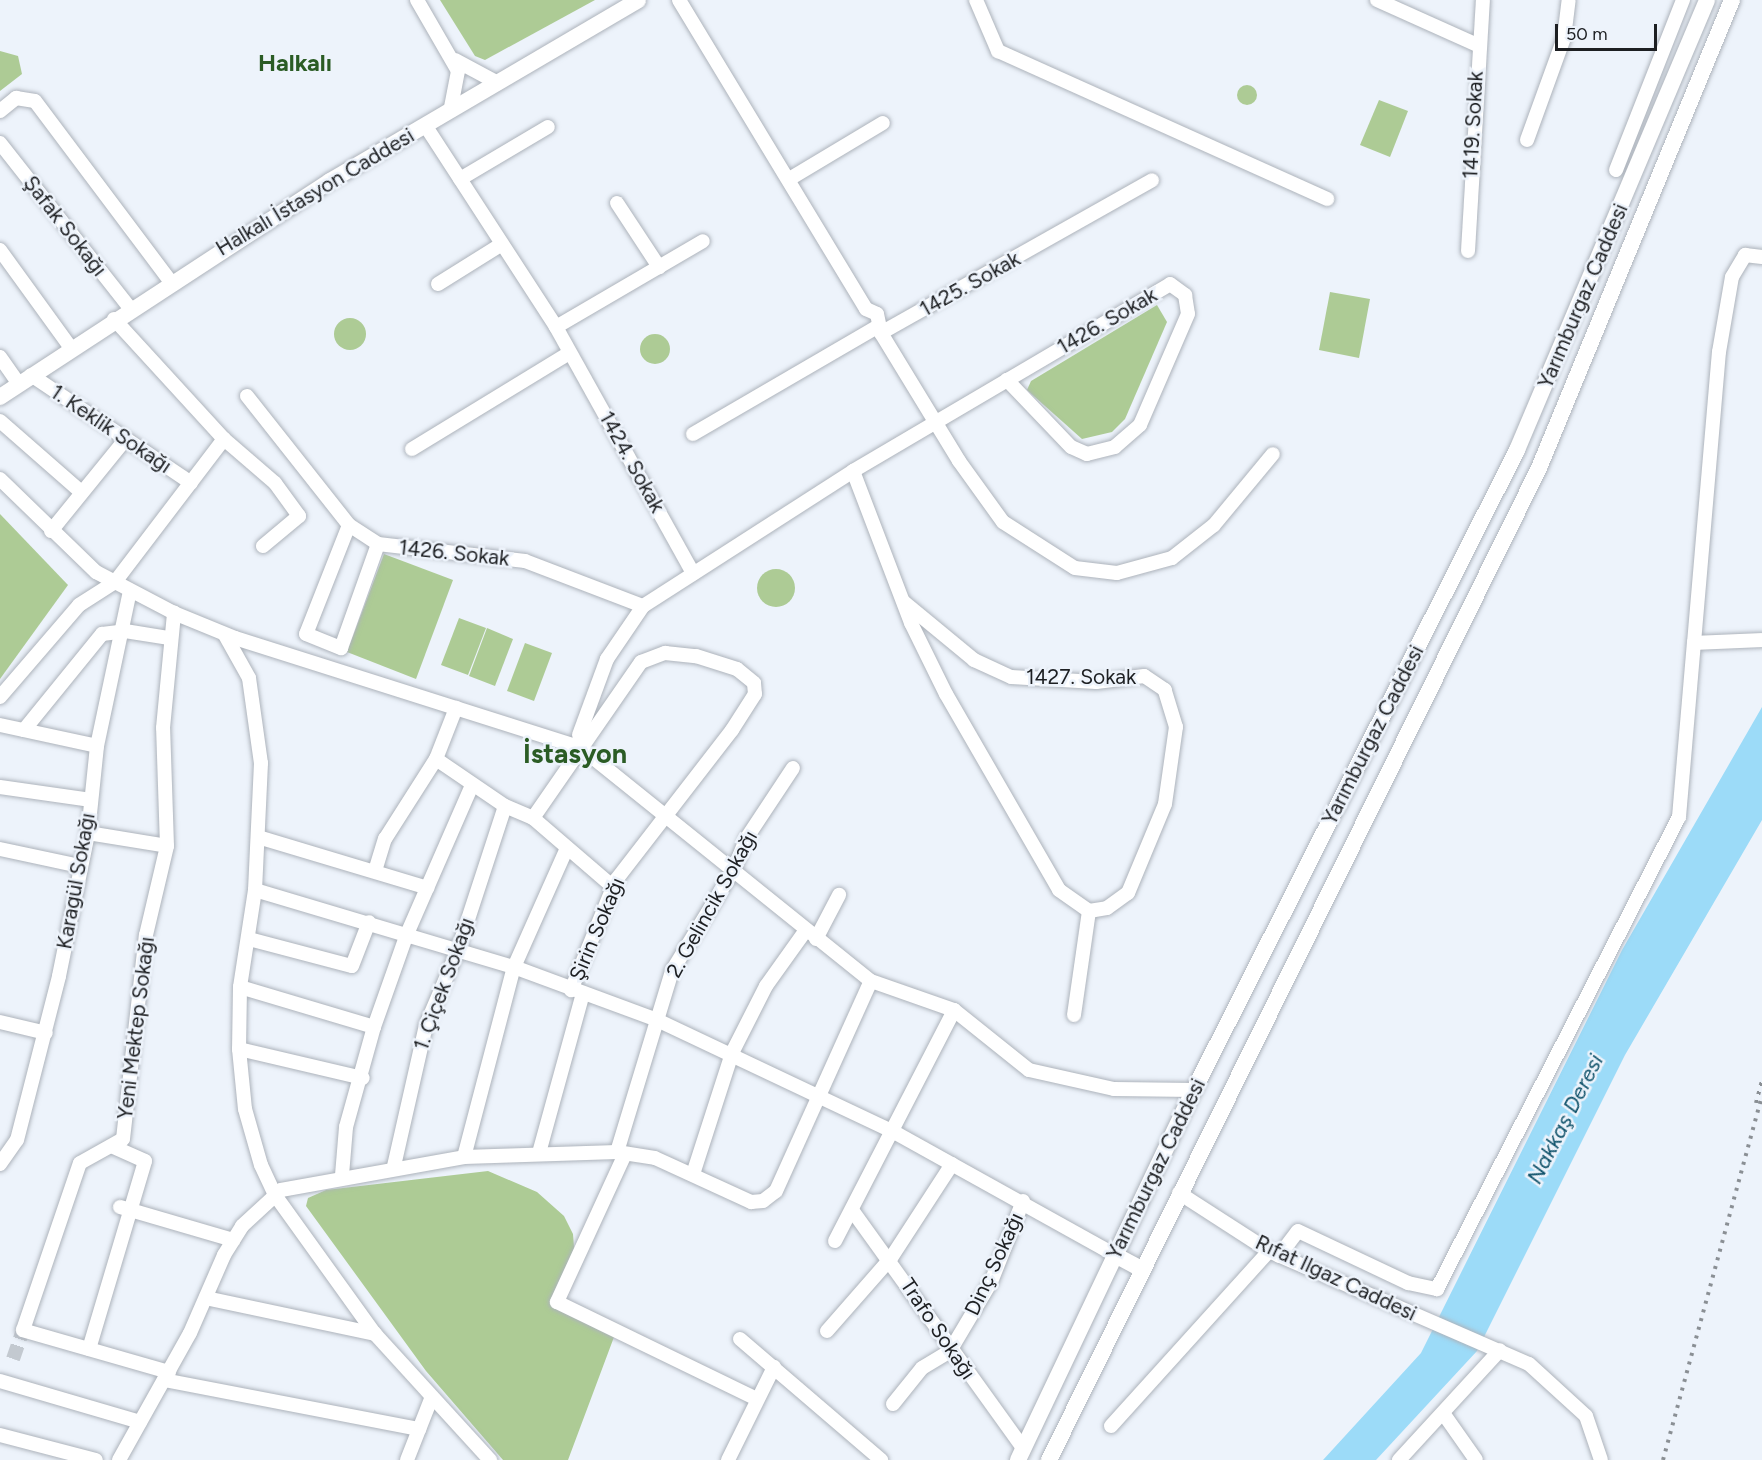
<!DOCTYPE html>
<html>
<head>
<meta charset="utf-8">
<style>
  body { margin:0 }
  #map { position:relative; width:1762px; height:1460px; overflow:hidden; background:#edf3fb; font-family:Figtree,sans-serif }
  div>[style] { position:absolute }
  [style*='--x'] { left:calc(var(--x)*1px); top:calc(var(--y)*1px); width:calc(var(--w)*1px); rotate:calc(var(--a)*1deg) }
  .green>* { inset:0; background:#adcb95 }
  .round { border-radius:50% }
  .water>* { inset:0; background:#9cdbf8 }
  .minor-tunnel>* { height:14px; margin-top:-7px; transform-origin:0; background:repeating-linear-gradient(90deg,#c3c9d0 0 14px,transparent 0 21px) }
  .roads { filter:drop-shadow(0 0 2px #adb3bb) drop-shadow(0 0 2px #adb3bb) }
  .minor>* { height:14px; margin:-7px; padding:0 7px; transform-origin:7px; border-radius:7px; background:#fff }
  .major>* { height:16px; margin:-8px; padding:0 8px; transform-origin:8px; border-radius:8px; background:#fff }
  .rail>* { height:4px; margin-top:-2px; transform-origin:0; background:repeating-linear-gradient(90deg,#8a8f94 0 3px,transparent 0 9px) }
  span { translate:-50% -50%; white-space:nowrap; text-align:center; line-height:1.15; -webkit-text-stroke:5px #edf3fb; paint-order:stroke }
  .street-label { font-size:21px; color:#1d1f22 }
  .water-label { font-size:22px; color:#12546c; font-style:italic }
  .quarter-label { font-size:24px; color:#2b5c25; font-weight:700 }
  .district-label { font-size:27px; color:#2b5c25; font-weight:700 }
  .scale { position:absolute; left:1555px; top:24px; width:102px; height:27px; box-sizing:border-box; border:3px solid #1d1f22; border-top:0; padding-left:8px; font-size:18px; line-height:21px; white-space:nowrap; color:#1d1f22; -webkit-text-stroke:4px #edf3fb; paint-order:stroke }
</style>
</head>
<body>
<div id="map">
  <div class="green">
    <i style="clip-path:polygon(440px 0,595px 0,485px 60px,475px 56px)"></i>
    <i style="clip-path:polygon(0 51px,18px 56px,22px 74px,0 91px)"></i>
    <i class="round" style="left:1237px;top:85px;width:20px;height:20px"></i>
    <i style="clip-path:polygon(1379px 100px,1408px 111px,1390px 157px,1360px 145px)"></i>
    <i style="clip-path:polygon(1330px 292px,1370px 299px,1359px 358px,1319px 350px)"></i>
    <i style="clip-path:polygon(1157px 305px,1167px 322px,1125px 419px,1112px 432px,1082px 439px,1027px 390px,1031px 381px)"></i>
    <i class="round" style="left:334px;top:318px;width:32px;height:32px"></i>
    <i class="round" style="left:640px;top:334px;width:30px;height:30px"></i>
    <i style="clip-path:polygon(0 514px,68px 585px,0 679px)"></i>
    <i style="clip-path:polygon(384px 554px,453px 580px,416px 679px,347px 652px)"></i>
    <i class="round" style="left:757px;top:569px;width:38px;height:38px"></i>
    <i style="clip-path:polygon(459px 618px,486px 628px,468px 675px,441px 665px)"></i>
    <i style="clip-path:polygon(487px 628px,513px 639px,495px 686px,469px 676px)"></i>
    <i style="clip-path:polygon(525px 643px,552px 653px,534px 701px,507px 691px)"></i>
    <i style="clip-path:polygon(488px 1171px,537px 1192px,564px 1216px,573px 1234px,575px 1259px,558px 1297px,617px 1329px,568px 1460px,503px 1460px,426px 1371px,306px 1206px,308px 1198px,326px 1190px)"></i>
  </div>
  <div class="water">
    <i style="clip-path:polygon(1762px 707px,1762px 820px,1625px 1055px,1477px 1351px,1376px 1460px,1323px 1460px,1421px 1353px,1622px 950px)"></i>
  </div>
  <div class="minor-tunnel">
    <i style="--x:13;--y:1359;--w:31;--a:-71"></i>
  </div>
  <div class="roads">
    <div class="minor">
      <i style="--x:417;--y:0;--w:82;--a:60"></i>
      <i style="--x:458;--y:71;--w:38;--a:101"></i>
      <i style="--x:679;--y:0;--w:361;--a:58.8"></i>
      <i style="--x:976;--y:0;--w:56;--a:66.7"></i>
      <i style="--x:998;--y:51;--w:361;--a:24.2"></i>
      <i style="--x:1377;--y:0;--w:110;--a:24.2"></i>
      <i style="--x:455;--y:60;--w:47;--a:28.2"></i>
      <i style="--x:0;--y:111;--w:21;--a:-39"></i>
      <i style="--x:16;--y:98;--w:19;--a:9"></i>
      <i style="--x:35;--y:101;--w:225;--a:53.1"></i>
      <i style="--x:425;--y:125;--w:241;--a:57"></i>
      <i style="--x:556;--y:327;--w:282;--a:60.9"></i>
      <i style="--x:1527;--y:140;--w:109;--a:-70.1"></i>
      <i style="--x:1564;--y:38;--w:38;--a:-83"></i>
      <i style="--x:0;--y:143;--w:210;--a:51.8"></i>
      <i style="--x:1616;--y:170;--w:183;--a:-68.5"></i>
      <i style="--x:791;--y:178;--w:107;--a:-30.9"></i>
      <i style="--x:460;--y:179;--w:102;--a:-30.6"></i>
      <i style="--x:617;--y:203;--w:77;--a:56.7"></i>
      <i style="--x:0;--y:250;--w:121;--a:54.1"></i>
      <i style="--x:1468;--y:251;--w:251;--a:-86.6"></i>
      <i style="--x:438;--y:284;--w:75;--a:-32"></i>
      <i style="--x:866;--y:309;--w:12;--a:24"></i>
      <i style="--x:877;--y:314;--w:19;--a:78"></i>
      <i style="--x:881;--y:333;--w:150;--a:58.6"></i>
      <i style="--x:959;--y:461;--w:75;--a:54.2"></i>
      <i style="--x:1003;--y:522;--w:85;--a:32.6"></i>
      <i style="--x:1075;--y:568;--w:42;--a:6.8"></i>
      <i style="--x:1117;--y:573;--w:57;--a:-15.3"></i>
      <i style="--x:1172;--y:558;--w:53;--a:-38.2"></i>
      <i style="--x:1214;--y:525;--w:92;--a:-50.3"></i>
      <i style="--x:114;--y:319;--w:163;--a:47.5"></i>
      <i style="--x:224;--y:439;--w:67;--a:40.8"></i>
      <i style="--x:275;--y:483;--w:41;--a:54"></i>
      <i style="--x:299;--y:516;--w:47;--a:140.2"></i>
      <i style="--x:556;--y:327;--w:170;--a:-30.3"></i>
      <i style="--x:881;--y:333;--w:311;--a:-29.4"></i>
      <i style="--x:0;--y:357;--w:33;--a:55"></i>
      <i style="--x:31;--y:375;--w:193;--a:34"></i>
      <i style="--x:247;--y:396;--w:164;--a:51.7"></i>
      <i style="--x:349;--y:525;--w:35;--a:33"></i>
      <i style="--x:378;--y:544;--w:148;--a:6.6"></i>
      <i style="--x:525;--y:561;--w:126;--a:20.9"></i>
      <i style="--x:0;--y:421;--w:108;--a:41.2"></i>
      <i style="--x:693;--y:434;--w:213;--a:-30.2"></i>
      <i style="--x:412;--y:449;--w:184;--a:-31.4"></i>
      <i style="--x:853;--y:471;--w:163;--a:69.1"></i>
      <i style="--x:911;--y:623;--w:79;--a:63.8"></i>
      <i style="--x:946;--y:694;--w:226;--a:60"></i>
      <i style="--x:1059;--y:890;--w:37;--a:35"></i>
      <i style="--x:1089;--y:911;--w:18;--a:-9"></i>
      <i style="--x:1107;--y:908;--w:26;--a:-36"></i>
      <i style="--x:1128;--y:893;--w:96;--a:-67.4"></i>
      <i style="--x:1165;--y:804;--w:78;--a:-81.9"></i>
      <i style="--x:1176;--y:727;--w:39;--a:-107"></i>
      <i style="--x:1165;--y:690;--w:25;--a:-146"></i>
      <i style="--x:1144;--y:676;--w:48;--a:172.9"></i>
      <i style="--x:1096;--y:682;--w:85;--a:-176.6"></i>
      <i style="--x:1011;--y:677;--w:41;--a:-155.3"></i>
      <i style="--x:974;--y:660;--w:91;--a:-140.4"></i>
      <i style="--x:0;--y:479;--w:134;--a:44.1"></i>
      <i style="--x:96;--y:572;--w:88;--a:27.7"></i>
      <i style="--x:174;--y:613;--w:66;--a:22.3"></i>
      <i style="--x:235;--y:638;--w:363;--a:17.6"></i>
      <i style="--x:581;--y:748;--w:372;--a:38.8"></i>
      <i style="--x:871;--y:981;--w:88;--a:19.3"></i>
      <i style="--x:954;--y:1010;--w:96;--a:38.7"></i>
      <i style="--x:1029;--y:1070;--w:87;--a:12.6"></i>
      <i style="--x:1114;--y:1089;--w:80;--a:0.7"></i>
      <i style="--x:349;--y:525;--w:117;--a:111.5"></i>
      <i style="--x:306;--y:634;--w:38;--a:22"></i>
      <i style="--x:341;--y:648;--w:110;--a:-70.4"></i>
      <i style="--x:51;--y:531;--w:117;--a:-50.9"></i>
      <i style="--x:225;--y:635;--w:49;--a:60.8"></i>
      <i style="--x:249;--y:678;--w:86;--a:82"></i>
      <i style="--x:261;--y:763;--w:127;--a:92.7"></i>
      <i style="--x:255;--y:890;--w:98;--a:98.8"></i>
      <i style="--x:240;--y:987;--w:62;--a:90.9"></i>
      <i style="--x:239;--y:1049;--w:60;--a:84.3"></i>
      <i style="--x:245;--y:1109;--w:58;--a:74.1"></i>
      <i style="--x:261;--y:1165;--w:33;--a:65"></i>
      <i style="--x:275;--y:1195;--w:171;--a:54.3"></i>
      <i style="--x:375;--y:1334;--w:171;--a:47.6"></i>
      <i style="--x:1694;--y:643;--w:292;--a:-85.1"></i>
      <i style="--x:1719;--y:352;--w:76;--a:-80.2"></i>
      <i style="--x:1732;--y:277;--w:26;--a:-59"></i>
      <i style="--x:1745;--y:255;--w:17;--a:7"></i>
      <i style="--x:0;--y:697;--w:121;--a:-49.3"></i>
      <i style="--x:79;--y:605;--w:43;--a:-32.6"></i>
      <i style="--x:115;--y:582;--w:180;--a:-52.7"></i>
      <i style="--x:0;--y:725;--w:99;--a:12.2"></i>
      <i style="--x:24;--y:730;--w:124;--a:-50.9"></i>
      <i style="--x:102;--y:634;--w:23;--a:-7"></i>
      <i style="--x:125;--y:631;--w:45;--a:9"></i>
      <i style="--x:579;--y:735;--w:81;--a:-69.8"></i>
      <i style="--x:607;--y:659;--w:64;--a:-55.8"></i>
      <i style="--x:643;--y:606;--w:250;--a:-32.7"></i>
      <i style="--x:853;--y:471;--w:368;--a:-30.5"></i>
      <i style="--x:1170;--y:284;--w:19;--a:36"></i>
      <i style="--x:1185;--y:295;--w:19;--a:81"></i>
      <i style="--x:1188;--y:314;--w:121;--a:113.4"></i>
      <i style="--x:1140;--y:425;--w:33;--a:139"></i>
      <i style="--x:1115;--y:447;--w:29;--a:166"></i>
      <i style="--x:1087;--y:454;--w:17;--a:-156"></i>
      <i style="--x:1071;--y:447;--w:93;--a:-133.7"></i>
      <i style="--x:436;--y:759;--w:83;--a:34.3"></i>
      <i style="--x:505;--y:806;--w:30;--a:23"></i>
      <i style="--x:533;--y:818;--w:190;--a:-55.3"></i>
      <i style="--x:641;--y:662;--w:26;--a:-21"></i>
      <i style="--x:665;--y:653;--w:31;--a:6"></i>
      <i style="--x:696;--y:656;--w:43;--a:17.6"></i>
      <i style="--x:737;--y:669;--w:22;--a:39"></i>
      <i style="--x:754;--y:683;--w:11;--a:85"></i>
      <i style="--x:755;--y:694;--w:43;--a:122.6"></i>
      <i style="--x:732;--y:730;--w:190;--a:127.7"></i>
      <i style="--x:616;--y:880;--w:119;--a:112.2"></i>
      <i style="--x:0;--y:787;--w:92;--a:8.1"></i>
      <i style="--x:533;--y:818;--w:104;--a:40.7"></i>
      <i style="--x:88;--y:833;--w:80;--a:9.3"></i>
      <i style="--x:258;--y:837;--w:177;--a:16.7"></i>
      <i style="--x:0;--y:849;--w:82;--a:12"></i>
      <i style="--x:375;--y:871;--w:34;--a:-73"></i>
      <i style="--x:385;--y:839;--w:95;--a:-57.5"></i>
      <i style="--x:436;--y:759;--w:55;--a:-68.6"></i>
      <i style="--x:255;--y:890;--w:270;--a:16.6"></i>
      <i style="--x:514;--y:967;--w:153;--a:20.3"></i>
      <i style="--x:657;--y:1020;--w:262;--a:25.3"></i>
      <i style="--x:894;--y:1132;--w:253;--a:29.1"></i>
      <i style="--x:249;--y:939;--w:106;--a:14.7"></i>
      <i style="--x:352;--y:966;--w:47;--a:-68.9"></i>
      <i style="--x:816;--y:939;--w:50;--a:-62.4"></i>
      <i style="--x:240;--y:987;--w:140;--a:16.6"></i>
      <i style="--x:1074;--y:1015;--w:105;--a:-81.8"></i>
      <i style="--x:0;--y:1022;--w:47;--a:13.4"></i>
      <i style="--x:239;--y:1049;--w:127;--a:13.2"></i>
      <i style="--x:617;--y:1152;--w:189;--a:-73.1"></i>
      <i style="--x:672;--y:971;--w:119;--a:-58.7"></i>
      <i style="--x:734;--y:869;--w:32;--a:-68"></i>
      <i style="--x:746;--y:839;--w:85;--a:-56.5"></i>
      <i style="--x:539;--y:1153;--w:166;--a:-74.6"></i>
      <i style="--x:625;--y:1154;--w:163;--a:114.7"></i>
      <i style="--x:557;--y:1302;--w:222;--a:25.9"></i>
      <i style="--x:464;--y:1157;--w:196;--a:-75.3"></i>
      <i style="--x:514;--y:967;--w:130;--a:-66"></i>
      <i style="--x:0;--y:1164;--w:29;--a:-55"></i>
      <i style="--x:17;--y:1140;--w:169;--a:-75.6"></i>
      <i style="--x:59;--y:976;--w:146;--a:-78.5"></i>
      <i style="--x:88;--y:833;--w:87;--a:-84.1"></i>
      <i style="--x:97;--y:746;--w:158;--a:-78"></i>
      <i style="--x:394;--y:1166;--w:145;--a:-77.2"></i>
      <i style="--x:426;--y:1025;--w:82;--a:-66.9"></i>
      <i style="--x:458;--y:950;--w:151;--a:-71.9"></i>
      <i style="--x:694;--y:1171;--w:124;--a:-72.1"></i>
      <i style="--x:732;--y:1053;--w:75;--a:-63.1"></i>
      <i style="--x:766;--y:986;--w:69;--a:-54.5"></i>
      <i style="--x:342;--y:1175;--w:48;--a:-85.2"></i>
      <i style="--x:346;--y:1127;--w:104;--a:-74.4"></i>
      <i style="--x:374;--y:1027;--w:99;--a:-70.5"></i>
      <i style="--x:407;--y:934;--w:163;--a:-66.4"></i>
      <i style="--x:1179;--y:1193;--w:107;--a:32.8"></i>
      <i style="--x:1269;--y:1251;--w:283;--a:23.5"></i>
      <i style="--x:1529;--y:1364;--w:77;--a:42.4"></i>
      <i style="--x:1586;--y:1416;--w:46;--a:71.2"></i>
      <i style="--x:120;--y:1207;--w:118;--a:16.3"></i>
      <i style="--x:852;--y:1210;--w:294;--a:54.3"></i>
      <i style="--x:835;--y:1241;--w:260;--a:-62.7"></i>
      <i style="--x:1279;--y:1256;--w:31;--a:-53"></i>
      <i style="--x:1298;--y:1231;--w:122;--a:25.3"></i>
      <i style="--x:1408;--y:1283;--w:30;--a:12"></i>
      <i style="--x:1437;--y:1289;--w:530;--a:-62.86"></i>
      <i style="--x:1679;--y:817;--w:175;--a:-85.1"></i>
      <i style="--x:1694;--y:643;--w:68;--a:-2.5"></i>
      <i style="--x:206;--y:1298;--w:173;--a:12"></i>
      <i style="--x:827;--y:1331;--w:97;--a:-48.8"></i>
      <i style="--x:891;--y:1258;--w:112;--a:-57"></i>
      <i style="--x:740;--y:1339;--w:186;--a:40.6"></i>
      <i style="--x:89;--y:1349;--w:196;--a:-73.4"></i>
      <i style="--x:145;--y:1161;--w:36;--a:-156"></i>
      <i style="--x:169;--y:1372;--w:152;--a:-164"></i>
      <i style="--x:23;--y:1330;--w:176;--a:-71.2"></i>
      <i style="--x:80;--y:1163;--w:49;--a:-29.2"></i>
      <i style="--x:123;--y:1139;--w:205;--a:-83.6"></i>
      <i style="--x:146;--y:935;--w:91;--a:-76.7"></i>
      <i style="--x:167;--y:846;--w:118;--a:-91.9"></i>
      <i style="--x:163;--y:728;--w:116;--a:-84.5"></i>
      <i style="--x:164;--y:1380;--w:260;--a:10.9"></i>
      <i style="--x:0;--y:1381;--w:146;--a:16.3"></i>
      <i style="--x:893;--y:1404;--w:46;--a:-51.1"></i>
      <i style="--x:922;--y:1368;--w:33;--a:-31"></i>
      <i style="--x:950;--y:1351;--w:80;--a:-59.3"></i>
      <i style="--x:991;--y:1282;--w:87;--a:-68.4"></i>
      <i style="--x:1443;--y:1413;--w:57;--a:54.9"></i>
      <i style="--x:1111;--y:1426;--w:236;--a:-47.9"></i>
      <i style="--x:0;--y:1435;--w:99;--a:14.6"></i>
      <i style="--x:119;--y:1460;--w:145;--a:-60.8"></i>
      <i style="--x:190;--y:1333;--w:85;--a:-66.4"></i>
      <i style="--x:224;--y:1255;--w:34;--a:-58"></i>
      <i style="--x:242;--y:1226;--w:53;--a:-42.7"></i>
      <i style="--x:281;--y:1190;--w:186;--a:-10.2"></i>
      <i style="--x:464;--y:1157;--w:153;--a:-1.9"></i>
      <i style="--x:617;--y:1152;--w:38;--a:9"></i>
      <i style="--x:655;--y:1158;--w:106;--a:24.6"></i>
      <i style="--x:751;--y:1202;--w:12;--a:-5"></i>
      <i style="--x:763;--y:1201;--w:16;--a:-38"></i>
      <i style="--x:776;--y:1191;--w:230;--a:-65.7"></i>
      <i style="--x:407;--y:1460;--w:66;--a:-68.5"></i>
      <i style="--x:728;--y:1460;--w:104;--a:-63.7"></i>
      <i style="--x:1399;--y:1460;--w:149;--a:-47.4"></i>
    </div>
    <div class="major">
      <i style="--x:0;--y:397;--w:394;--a:-33.2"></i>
      <i style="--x:330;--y:181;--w:357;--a:-30.4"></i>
      <i style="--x:1115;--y:1255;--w:30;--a:28"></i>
      <i style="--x:1018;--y:1460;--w:410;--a:-64.6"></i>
      <i style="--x:1194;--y:1090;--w:717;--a:-63.22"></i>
      <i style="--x:1517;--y:450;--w:488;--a:-67.1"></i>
      <i style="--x:1049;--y:1460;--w:1106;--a:-63.71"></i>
      <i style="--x:1539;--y:468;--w:506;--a:-67.59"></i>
    </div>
  </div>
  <div class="rail">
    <i style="--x:1756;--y:1103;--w:24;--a:-75"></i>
    <i style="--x:1663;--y:1460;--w:378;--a:-74.8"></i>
  </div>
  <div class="street-label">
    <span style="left:1473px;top:125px;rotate:-87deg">1419. Sokak</span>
    <span style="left:315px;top:192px;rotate:-31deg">Halkalı İstasyon Caddesi</span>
    <span style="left:65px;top:226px;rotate:52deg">Şafak Sokağı</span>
    <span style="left:970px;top:284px;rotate:-29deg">1425. Sokak</span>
    <span style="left:1583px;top:296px;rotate:-67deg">Yarımburgaz Caddesi</span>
    <span style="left:1107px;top:321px;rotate:-30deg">1426. Sokak</span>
    <span style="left:111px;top:429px;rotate:34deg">1. Keklik Sokağı</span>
    <span style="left:632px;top:462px;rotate:61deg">1424. Sokak</span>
    <span style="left:454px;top:553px;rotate:6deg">1426. Sokak</span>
    <span style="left:1081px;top:677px">1427. Sokak</span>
    <span style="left:1373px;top:735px;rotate:-63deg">Yarımburgaz Caddesi</span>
    <span style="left:76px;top:881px;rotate:-80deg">Karagül Sokağı</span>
    <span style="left:712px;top:904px;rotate:-61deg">2. Gelincik Sokağı</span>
    <span style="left:597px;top:929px;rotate:-67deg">Şirin Sokağı</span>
    <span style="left:444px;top:984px;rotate:-70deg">1. Çiçek Sokağı</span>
    <span style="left:136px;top:1028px;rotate:-83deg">Yeni Mektep Sokağı</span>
    <span style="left:1156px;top:1169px;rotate:-64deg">Yarımburgaz Caddesi</span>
    <span style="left:994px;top:1264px;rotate:-65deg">Dinç Sokağı</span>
    <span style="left:1336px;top:1278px;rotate:25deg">Rıfat Ilgaz Caddesi</span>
    <span style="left:938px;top:1329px;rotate:56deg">Trafo Sokağı</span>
  </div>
  <div class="water-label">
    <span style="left:1565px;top:1119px;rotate:-63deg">Nakkaş Deresi</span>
  </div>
  <div class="quarter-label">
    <span style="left:295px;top:63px">Halkalı</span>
  </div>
  <div class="district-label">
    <span style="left:575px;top:754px">İstasyon</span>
  </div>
  <div class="scale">50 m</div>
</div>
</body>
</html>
